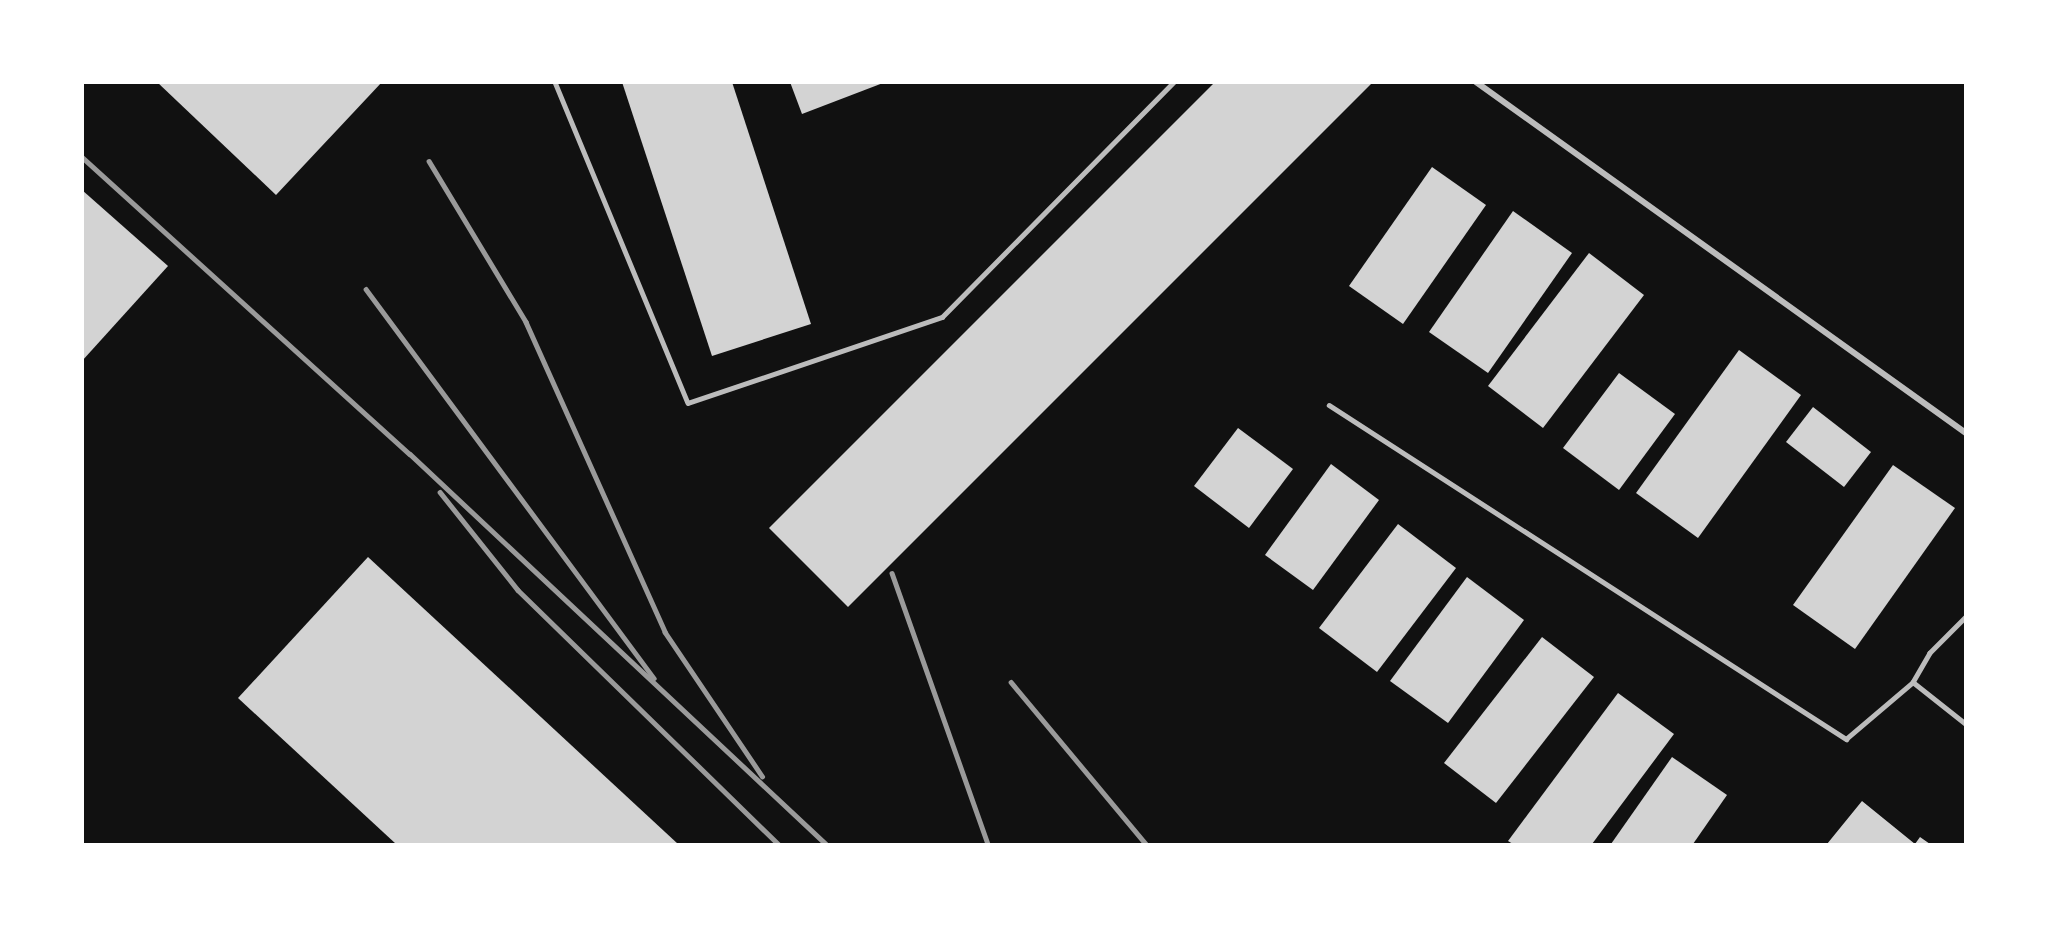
<!DOCTYPE html>
<html>
<head>
<meta charset="utf-8">
<style>
  body { margin:0 }
  #map { position:relative; width:2048px; height:927px; overflow:hidden; background:#111; font-family:Helvetica,sans-serif }
  div>[style] { position:absolute }
  [style*='--x'] { left:calc(var(--x)*1px); top:calc(var(--y)*1px); width:calc(var(--w)*1px); rotate:calc(var(--a)*1deg) }
  .building>* { inset:0; background:#d3d3d3 }
  .service>* { height:4.5px; margin:-2.25px; padding:0 2.25px; transform-origin:2.25px; border-radius:2.25px; background:#bcbcbc }
  .minor>* { height:6px; margin:-3px; padding:0 3px; transform-origin:3px; border-radius:3px; background:#bcbcbc }
  .rail>* { height:4.5px; margin:-2.25px; padding:0 2.25px; transform-origin:2.25px; border-radius:2.25px; background:#9a9a9a }
  span { translate:-50% -50%; white-space:nowrap; text-align:center; line-height:1.15; -webkit-text-stroke:4.5px #fff; paint-order:stroke }
  .frame { position:absolute; inset:0; border:84px solid #fff; pointer-events:none }
</style>
</head>
<body>
<div id="map">
  <div class="building">
    <i style="clip-path:polygon(157px 82px,382px 82px,276px 195px)"></i>
    <i style="clip-path:polygon(622px 82px,732px 82px,811px 324px,712px 356px)"></i>
    <i style="clip-path:polygon(790px 82px,883px 82px,883px 83px,802px 114px)"></i>
    <i style="clip-path:polygon(1215px 82px,1373px 82px,848px 607px,769px 528px)"></i>
    <i style="clip-path:polygon(1432px 167px,1486px 205px,1403px 324px,1349px 286px)"></i>
    <i style="clip-path:polygon(82px 190px,168px 266px,82px 361px)"></i>
    <i style="clip-path:polygon(1513px 211px,1572px 253px,1488px 373px,1429px 332px)"></i>
    <i style="clip-path:polygon(1589px 253px,1644px 295px,1543px 428px,1488px 386px)"></i>
    <i style="clip-path:polygon(1739px 350px,1801px 395px,1698px 538px,1636px 493px)"></i>
    <i style="clip-path:polygon(1619px 373px,1675px 414px,1619px 490px,1563px 448px)"></i>
    <i style="clip-path:polygon(1813px 407px,1871px 452px,1844px 487px,1786px 442px)"></i>
    <i style="clip-path:polygon(1238px 428px,1293px 469px,1249px 528px,1194px 486px)"></i>
    <i style="clip-path:polygon(1331px 464px,1379px 500px,1313px 590px,1265px 555px)"></i>
    <i style="clip-path:polygon(1893px 465px,1955px 508px,1855px 649px,1793px 605px)"></i>
    <i style="clip-path:polygon(1398px 524px,1456px 568px,1377px 672px,1319px 628px)"></i>
    <i style="clip-path:polygon(368px 557px,678px 844px,396px 844px,238px 698px)"></i>
    <i style="clip-path:polygon(1467px 577px,1524px 620px,1448px 723px,1390px 681px)"></i>
    <i style="clip-path:polygon(1542px 637px,1594px 677px,1496px 803px,1444px 763px)"></i>
    <i style="clip-path:polygon(1618px 693px,1674px 734px,1592px 844px,1513px 844px,1508px 841px)"></i>
    <i style="clip-path:polygon(1672px 757px,1727px 795px,1693px 844px,1611px 844px)"></i>
    <i style="clip-path:polygon(1862px 801px,1915px 844px,1920px 837px,1930px 844px,1827px 844px)"></i>
  </div>
  <div class="service">
    <i style="--x:555;--y:82;--w:347;--a:67.5"></i>
    <i style="--x:688;--y:403;--w:268;--a:-18.7"></i>
    <i style="--x:942;--y:317;--w:330;--a:-45.4"></i>
    <i style="--x:1329;--y:405;--w:616;--a:32.86"></i>
    <i style="--x:1846;--y:739;--w:88;--a:-40.4"></i>
    <i style="--x:1966;--y:617;--w:51;--a:135"></i>
    <i style="--x:1930;--y:653;--w:34;--a:120"></i>
    <i style="--x:1913;--y:682;--w:68;--a:38.4"></i>
  </div>
  <div class="minor">
    <i style="--x:1476;--y:82;--w:603;--a:35.62"></i>
  </div>
  <div class="rail">
    <i style="--x:82;--y:157;--w:442;--a:42.2"></i>
    <i style="--x:410;--y:454;--w:570;--a:43.15"></i>
    <i style="--x:429;--y:161;--w:188;--a:58.9"></i>
    <i style="--x:526;--y:322;--w:340;--a:65.8"></i>
    <i style="--x:665;--y:632;--w:174;--a:56"></i>
    <i style="--x:366;--y:289;--w:484;--a:53.5"></i>
    <i style="--x:440;--y:492;--w:125;--a:51.5"></i>
    <i style="--x:518;--y:590;--w:363;--a:44.3"></i>
    <i style="--x:892;--y:573;--w:288;--a:70.5"></i>
    <i style="--x:1011;--y:682;--w:211;--a:50.2"></i>
  </div>
  <div class="frame"></div>
</div>
</body>
</html>
